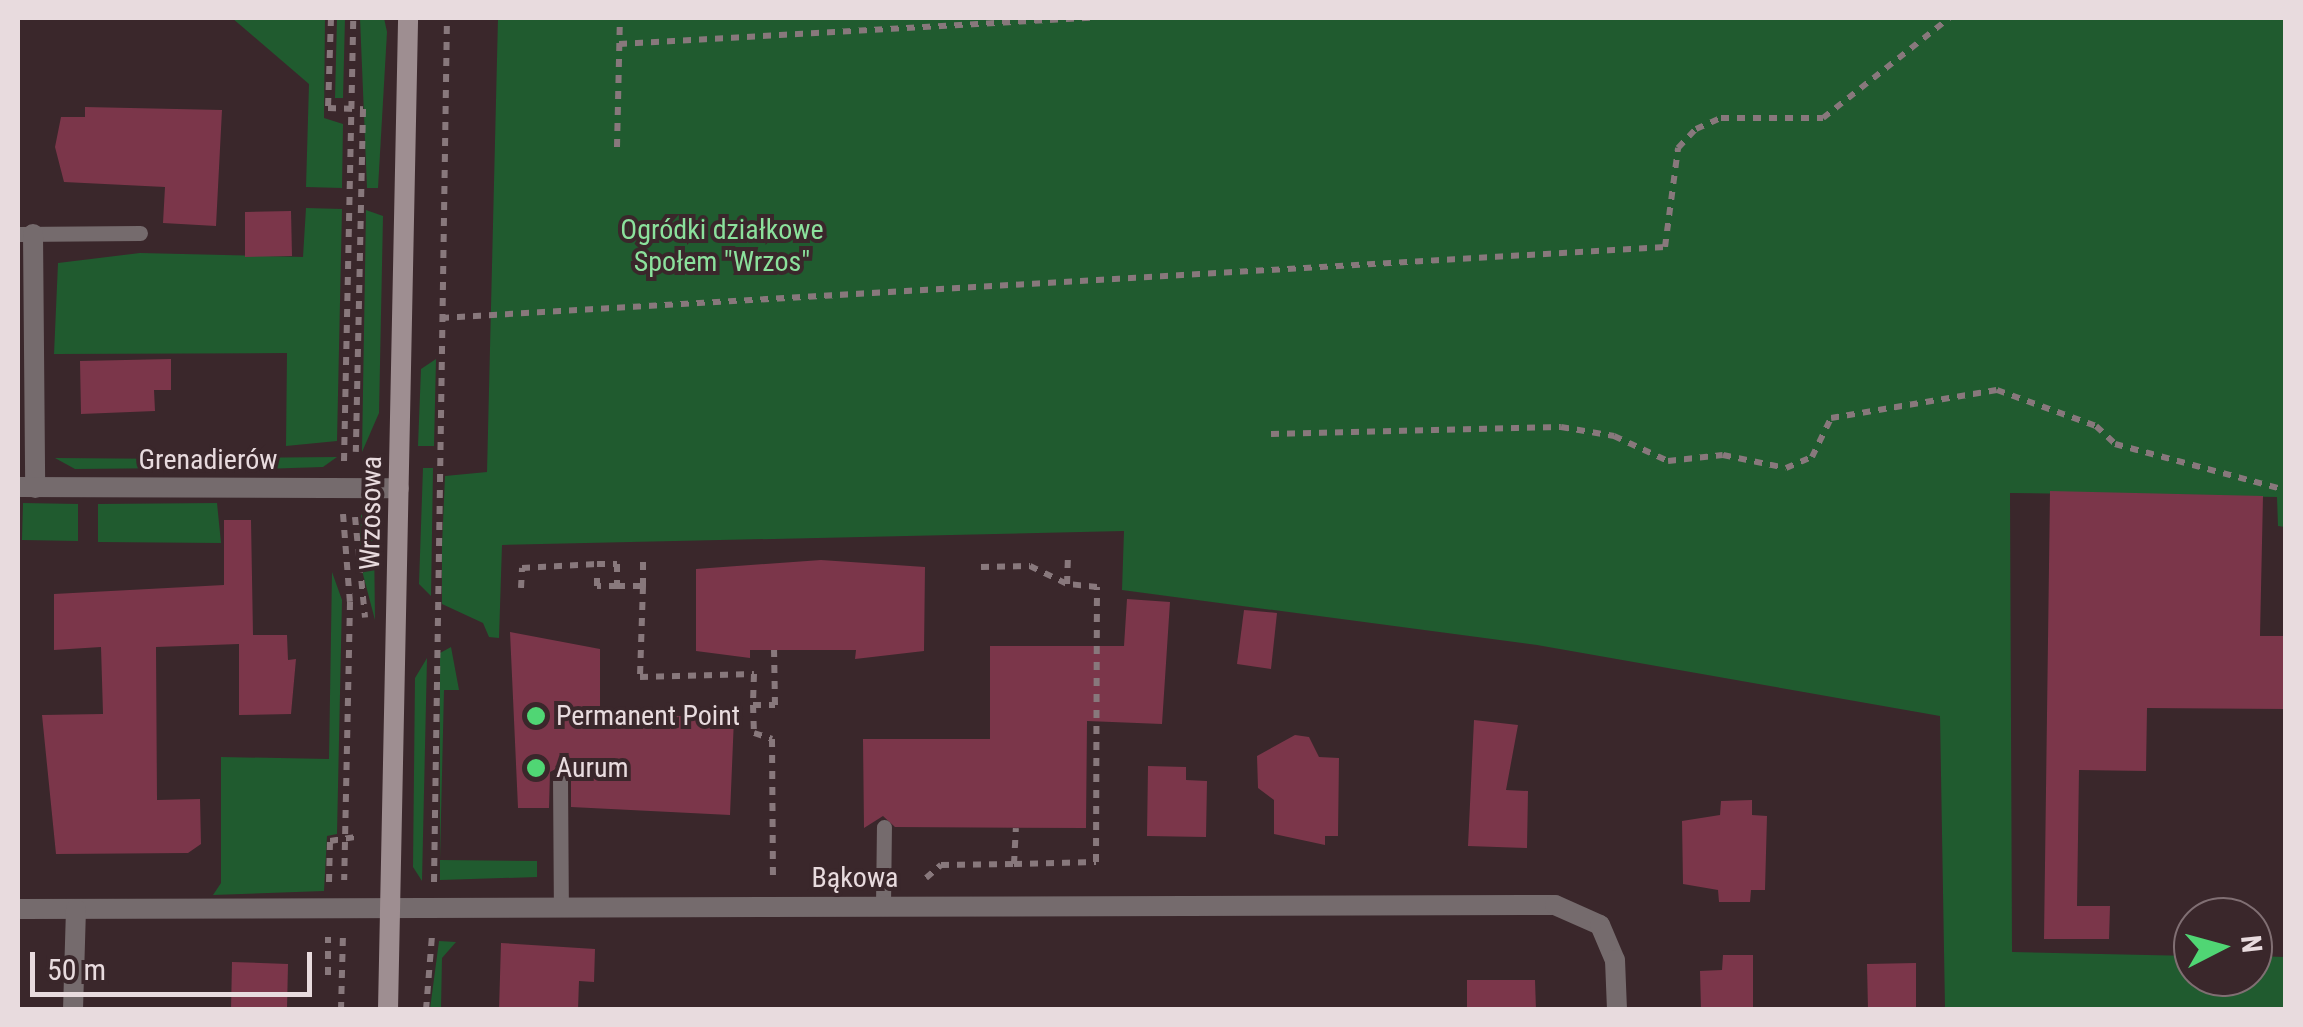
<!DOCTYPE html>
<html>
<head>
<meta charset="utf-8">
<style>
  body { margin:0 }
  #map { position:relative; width:2303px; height:1027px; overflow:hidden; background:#3a272b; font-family:"Roboto Condensed",sans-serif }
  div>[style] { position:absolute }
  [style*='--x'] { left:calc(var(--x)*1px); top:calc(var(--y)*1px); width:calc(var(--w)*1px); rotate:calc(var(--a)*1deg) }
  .green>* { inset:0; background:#205b2f }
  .building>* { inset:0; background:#7b364a }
  .path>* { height:6px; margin-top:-3px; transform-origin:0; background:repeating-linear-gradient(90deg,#88787c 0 8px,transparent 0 16px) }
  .lane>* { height:15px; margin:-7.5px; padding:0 7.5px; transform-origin:7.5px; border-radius:7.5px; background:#756b6d }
  .street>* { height:20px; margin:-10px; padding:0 10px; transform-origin:10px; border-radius:10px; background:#756b6d }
  .secondary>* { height:20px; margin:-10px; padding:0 10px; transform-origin:10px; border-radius:10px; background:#9e8e91 }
  .dots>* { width:28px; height:28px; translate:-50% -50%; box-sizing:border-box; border:5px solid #3a272b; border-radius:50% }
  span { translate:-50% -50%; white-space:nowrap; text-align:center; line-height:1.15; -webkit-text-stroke:8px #3a272b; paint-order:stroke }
  .park-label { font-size:28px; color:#8be19c }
  .street-label { font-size:28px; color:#e8dbde }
  .poi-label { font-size:28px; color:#e8dbde }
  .left { translate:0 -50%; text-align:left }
  .frame { position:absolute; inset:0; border:20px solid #e8dbde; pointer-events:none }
  .north { position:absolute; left:2173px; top:897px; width:100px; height:100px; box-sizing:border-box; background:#3a272b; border:2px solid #806f73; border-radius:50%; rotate:84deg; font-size:28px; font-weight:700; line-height:40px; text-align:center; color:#e8dbde }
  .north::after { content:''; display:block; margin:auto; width:35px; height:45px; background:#50d674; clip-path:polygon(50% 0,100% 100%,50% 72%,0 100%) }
  .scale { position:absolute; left:30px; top:952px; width:282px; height:45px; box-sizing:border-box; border:5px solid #e8dbde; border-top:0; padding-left:12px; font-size:30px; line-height:35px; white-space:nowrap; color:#e8dbde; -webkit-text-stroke:8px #3a272b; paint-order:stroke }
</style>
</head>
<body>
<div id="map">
  <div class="green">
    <i style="clip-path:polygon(232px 18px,325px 18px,324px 118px,343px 124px,342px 188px,306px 187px,309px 84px)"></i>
    <i style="clip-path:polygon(337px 18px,345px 18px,343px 98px,335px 98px)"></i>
    <i style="clip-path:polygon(360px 18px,384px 18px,387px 32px,378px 188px,367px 188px)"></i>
    <i style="clip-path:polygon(498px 18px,2285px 18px,2285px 527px,2278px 526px,2277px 497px,2010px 493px,2012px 952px,2193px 956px,2193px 977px,2253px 977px,2253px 956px,2285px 957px,2285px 1009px,1945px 1009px,1940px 716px,1537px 645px,1122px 590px,1124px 531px,502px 545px,499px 638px,489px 637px,483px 623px,442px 604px,442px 546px,445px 476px,487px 472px)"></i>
    <i style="clip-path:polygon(306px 208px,342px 209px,337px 441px,286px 446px,287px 353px,54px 354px,58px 263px,140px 253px,303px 257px)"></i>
    <i style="clip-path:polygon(366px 210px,383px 216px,379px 413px,362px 452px)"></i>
    <i style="clip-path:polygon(436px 359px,434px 446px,418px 446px,421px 369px)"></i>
    <i style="clip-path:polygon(337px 457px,323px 467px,228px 470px,214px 458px)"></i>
    <i style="clip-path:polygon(55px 458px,183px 459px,178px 468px,75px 469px)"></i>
    <i style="clip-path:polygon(423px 468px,433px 468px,431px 596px,419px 584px)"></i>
    <i style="clip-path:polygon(23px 503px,78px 504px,78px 541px,22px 540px)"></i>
    <i style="clip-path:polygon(217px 503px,221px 543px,98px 542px,98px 504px)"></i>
    <i style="clip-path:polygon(361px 514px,374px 539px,375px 620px,360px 563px)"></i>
    <i style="clip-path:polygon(332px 572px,342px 600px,337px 834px,327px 836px,324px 891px,213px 895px,221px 883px,221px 757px,329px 759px)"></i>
    <i style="clip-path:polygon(451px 647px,459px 690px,444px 690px,440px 860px,537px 861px,537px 877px,440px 880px,440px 653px)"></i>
    <i style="clip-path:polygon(427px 658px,422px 881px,413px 867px,415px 678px)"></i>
    <i style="clip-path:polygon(439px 941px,456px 942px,442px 958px,441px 1009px,430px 1009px)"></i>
  </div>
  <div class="building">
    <i style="clip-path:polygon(85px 107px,222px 110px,216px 226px,163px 223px,165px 187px,64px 182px,55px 147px,61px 117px,85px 117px)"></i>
    <i style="clip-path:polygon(291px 211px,292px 256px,245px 257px,245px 212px)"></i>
    <i style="clip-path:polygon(171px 359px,171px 390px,154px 390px,155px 411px,81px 414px,80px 361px)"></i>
    <i style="clip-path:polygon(2050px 491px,2263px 496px,2260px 636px,2286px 636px,2286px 709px,2147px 708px,2146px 771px,2079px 770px,2077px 906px,2110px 906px,2109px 939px,2044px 939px)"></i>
    <i style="clip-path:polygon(224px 520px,251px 520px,253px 635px,287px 635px,288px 660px,296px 659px,291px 714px,239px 715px,239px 644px,156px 647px,157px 800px,200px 799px,201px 844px,188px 853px,56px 854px,42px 715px,103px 714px,101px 647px,54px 650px,54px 594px,224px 585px)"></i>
    <i style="clip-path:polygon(821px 560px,925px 567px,924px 651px,855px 659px,856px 650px,750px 650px,750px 658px,696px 651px,696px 569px)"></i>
    <i style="clip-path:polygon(1127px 599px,1170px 602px,1162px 724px,1087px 721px,1086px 828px,895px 827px,883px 816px,864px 828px,863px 739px,990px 739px,990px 646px,1124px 646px)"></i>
    <i style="clip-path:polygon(1244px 610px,1277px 613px,1271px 669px,1237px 664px)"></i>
    <i style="clip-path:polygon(510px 632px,600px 649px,600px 713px,734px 718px,730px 815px,571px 807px,571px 776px,561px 766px,550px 772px,549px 808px,518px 808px)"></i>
    <i style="clip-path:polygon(1474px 720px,1518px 725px,1506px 790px,1528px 791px,1527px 848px,1468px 846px)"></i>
    <i style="clip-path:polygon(1295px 735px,1309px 737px,1319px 757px,1339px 758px,1338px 836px,1325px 836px,1325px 845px,1274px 834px,1274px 800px,1258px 788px,1257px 756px)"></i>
    <i style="clip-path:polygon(1148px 766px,1186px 767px,1186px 780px,1207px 781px,1206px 837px,1147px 836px)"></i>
    <i style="clip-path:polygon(1752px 800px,1752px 815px,1767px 816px,1765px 890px,1751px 890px,1750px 902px,1719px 902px,1718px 890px,1683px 884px,1682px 821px,1720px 815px,1721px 801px)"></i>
    <i style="clip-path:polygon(501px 943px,595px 949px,594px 982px,579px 981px,578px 1010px,499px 1010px)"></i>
    <i style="clip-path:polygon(1723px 955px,1753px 955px,1753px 1010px,1701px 1010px,1700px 971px,1722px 970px)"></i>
    <i style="clip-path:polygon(232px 962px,288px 964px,287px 1010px,231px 1010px)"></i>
    <i style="clip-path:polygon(1916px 963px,1916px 1010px,1868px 1010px,1867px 964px)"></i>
    <i style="clip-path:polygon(1467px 980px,1535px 980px,1536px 1010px,1467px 1010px)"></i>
  </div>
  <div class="path">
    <i style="--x:331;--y:18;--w:90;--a:91.9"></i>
    <i style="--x:328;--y:108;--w:35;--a:2"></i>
    <i style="--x:363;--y:109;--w:343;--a:91.2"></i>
    <i style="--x:619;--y:44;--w:472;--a:-3.2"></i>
    <i style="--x:617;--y:147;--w:129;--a:-88.7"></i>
    <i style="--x:441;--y:318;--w:1226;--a:-3.32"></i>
    <i style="--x:1665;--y:247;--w:100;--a:-82.5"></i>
    <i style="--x:1678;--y:148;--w:26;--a:-47"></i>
    <i style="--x:1696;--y:129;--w:27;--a:-24"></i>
    <i style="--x:1721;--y:118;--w:102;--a:0"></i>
    <i style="--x:1823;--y:118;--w:161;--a:-38.4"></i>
    <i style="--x:1271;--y:434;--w:290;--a:-1.4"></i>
    <i style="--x:1561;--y:427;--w:54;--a:9.6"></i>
    <i style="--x:1614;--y:436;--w:60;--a:24.8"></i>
    <i style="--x:1668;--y:461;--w:55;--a:-6.2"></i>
    <i style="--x:1723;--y:455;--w:64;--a:11.7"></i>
    <i style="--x:1786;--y:468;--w:28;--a:-23"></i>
    <i style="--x:1812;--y:457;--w:43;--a:-64"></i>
    <i style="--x:1831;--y:418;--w:168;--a:-9.6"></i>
    <i style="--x:1997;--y:390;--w:105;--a:20"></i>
    <i style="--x:2096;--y:426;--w:26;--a:43"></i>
    <i style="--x:2115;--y:444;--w:177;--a:15.1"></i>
    <i style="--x:344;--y:461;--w:443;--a:-88.8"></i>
    <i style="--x:343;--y:514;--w:88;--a:85.5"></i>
    <i style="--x:350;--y:602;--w:278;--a:91.2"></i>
    <i style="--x:355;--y:517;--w:101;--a:84.3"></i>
    <i style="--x:981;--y:567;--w:49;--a:-1.2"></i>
    <i style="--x:1030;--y:566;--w:41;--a:25.9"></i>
    <i style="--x:1067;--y:584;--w:28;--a:-88"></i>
    <i style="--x:617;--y:586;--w:26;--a:0"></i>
    <i style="--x:643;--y:586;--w:25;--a:-90"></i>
    <i style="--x:643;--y:586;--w:91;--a:91.9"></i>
    <i style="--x:640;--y:677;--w:114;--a:-1.5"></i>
    <i style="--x:754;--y:674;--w:31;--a:92"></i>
    <i style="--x:753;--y:705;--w:22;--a:0"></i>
    <i style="--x:775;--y:705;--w:55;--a:-91"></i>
    <i style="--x:521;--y:588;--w:20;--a:-87"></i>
    <i style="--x:522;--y:568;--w:75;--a:-3.1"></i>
    <i style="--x:597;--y:564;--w:20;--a:0"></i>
    <i style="--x:617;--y:564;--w:22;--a:90"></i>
    <i style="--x:617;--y:586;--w:20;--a:180"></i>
    <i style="--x:597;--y:586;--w:16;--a:-90"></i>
    <i style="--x:753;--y:705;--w:28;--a:88"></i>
    <i style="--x:754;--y:733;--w:19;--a:18"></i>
    <i style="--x:772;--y:739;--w:140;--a:89.6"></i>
    <i style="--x:1014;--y:864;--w:82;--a:-1.4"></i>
    <i style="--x:1096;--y:862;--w:275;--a:-89.8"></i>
    <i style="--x:1097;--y:587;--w:30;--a:-174"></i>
    <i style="--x:926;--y:878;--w:20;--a:-41"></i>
    <i style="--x:941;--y:865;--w:73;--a:-0.8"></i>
    <i style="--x:1014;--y:864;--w:36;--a:-87"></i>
    <i style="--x:329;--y:882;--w:41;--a:-88.6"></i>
    <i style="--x:330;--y:841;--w:31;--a:-9"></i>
    <i style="--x:434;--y:882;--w:864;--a:-89.14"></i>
    <i style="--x:328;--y:975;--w:38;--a:-90"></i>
    <i style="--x:341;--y:1010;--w:77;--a:-88.5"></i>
    <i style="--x:426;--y:1010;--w:74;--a:-85.4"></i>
  </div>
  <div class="lane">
    <i style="--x:18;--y:234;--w:122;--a:-0.5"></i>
    <i style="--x:560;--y:777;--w:130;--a:89.6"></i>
    <i style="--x:883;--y:905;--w:78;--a:-89.3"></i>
  </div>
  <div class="street">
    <i style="--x:33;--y:234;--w:254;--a:89.5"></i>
    <i style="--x:18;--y:487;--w:381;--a:0.2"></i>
    <i style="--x:18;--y:909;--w:1537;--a:-0.15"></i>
    <i style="--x:1555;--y:905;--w:49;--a:24"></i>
    <i style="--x:1600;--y:925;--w:38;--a:67"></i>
    <i style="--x:1615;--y:960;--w:50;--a:87.7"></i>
    <i style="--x:73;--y:1010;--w:101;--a:-88.3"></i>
  </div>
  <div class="secondary">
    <i style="--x:388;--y:1010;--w:992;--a:-88.84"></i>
  </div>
  <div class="dots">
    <i style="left:536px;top:716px;background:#50d674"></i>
    <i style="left:536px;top:768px;background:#50d674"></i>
  </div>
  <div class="park-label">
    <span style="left:722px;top:246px">Ogródki działkowe<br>Społem "Wrzos"</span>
  </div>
  <div class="street-label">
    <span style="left:208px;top:460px">Grenadierów</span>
    <span style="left:371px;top:513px;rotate:-89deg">Wrzosowa</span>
    <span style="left:855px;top:878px">Bąkowa</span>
  </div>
  <div class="poi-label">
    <span class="left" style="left:556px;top:716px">Permanent Point</span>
    <span class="left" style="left:556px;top:768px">Aurum</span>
  </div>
  <div class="frame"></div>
  <div class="north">N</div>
  <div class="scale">50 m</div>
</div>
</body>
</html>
